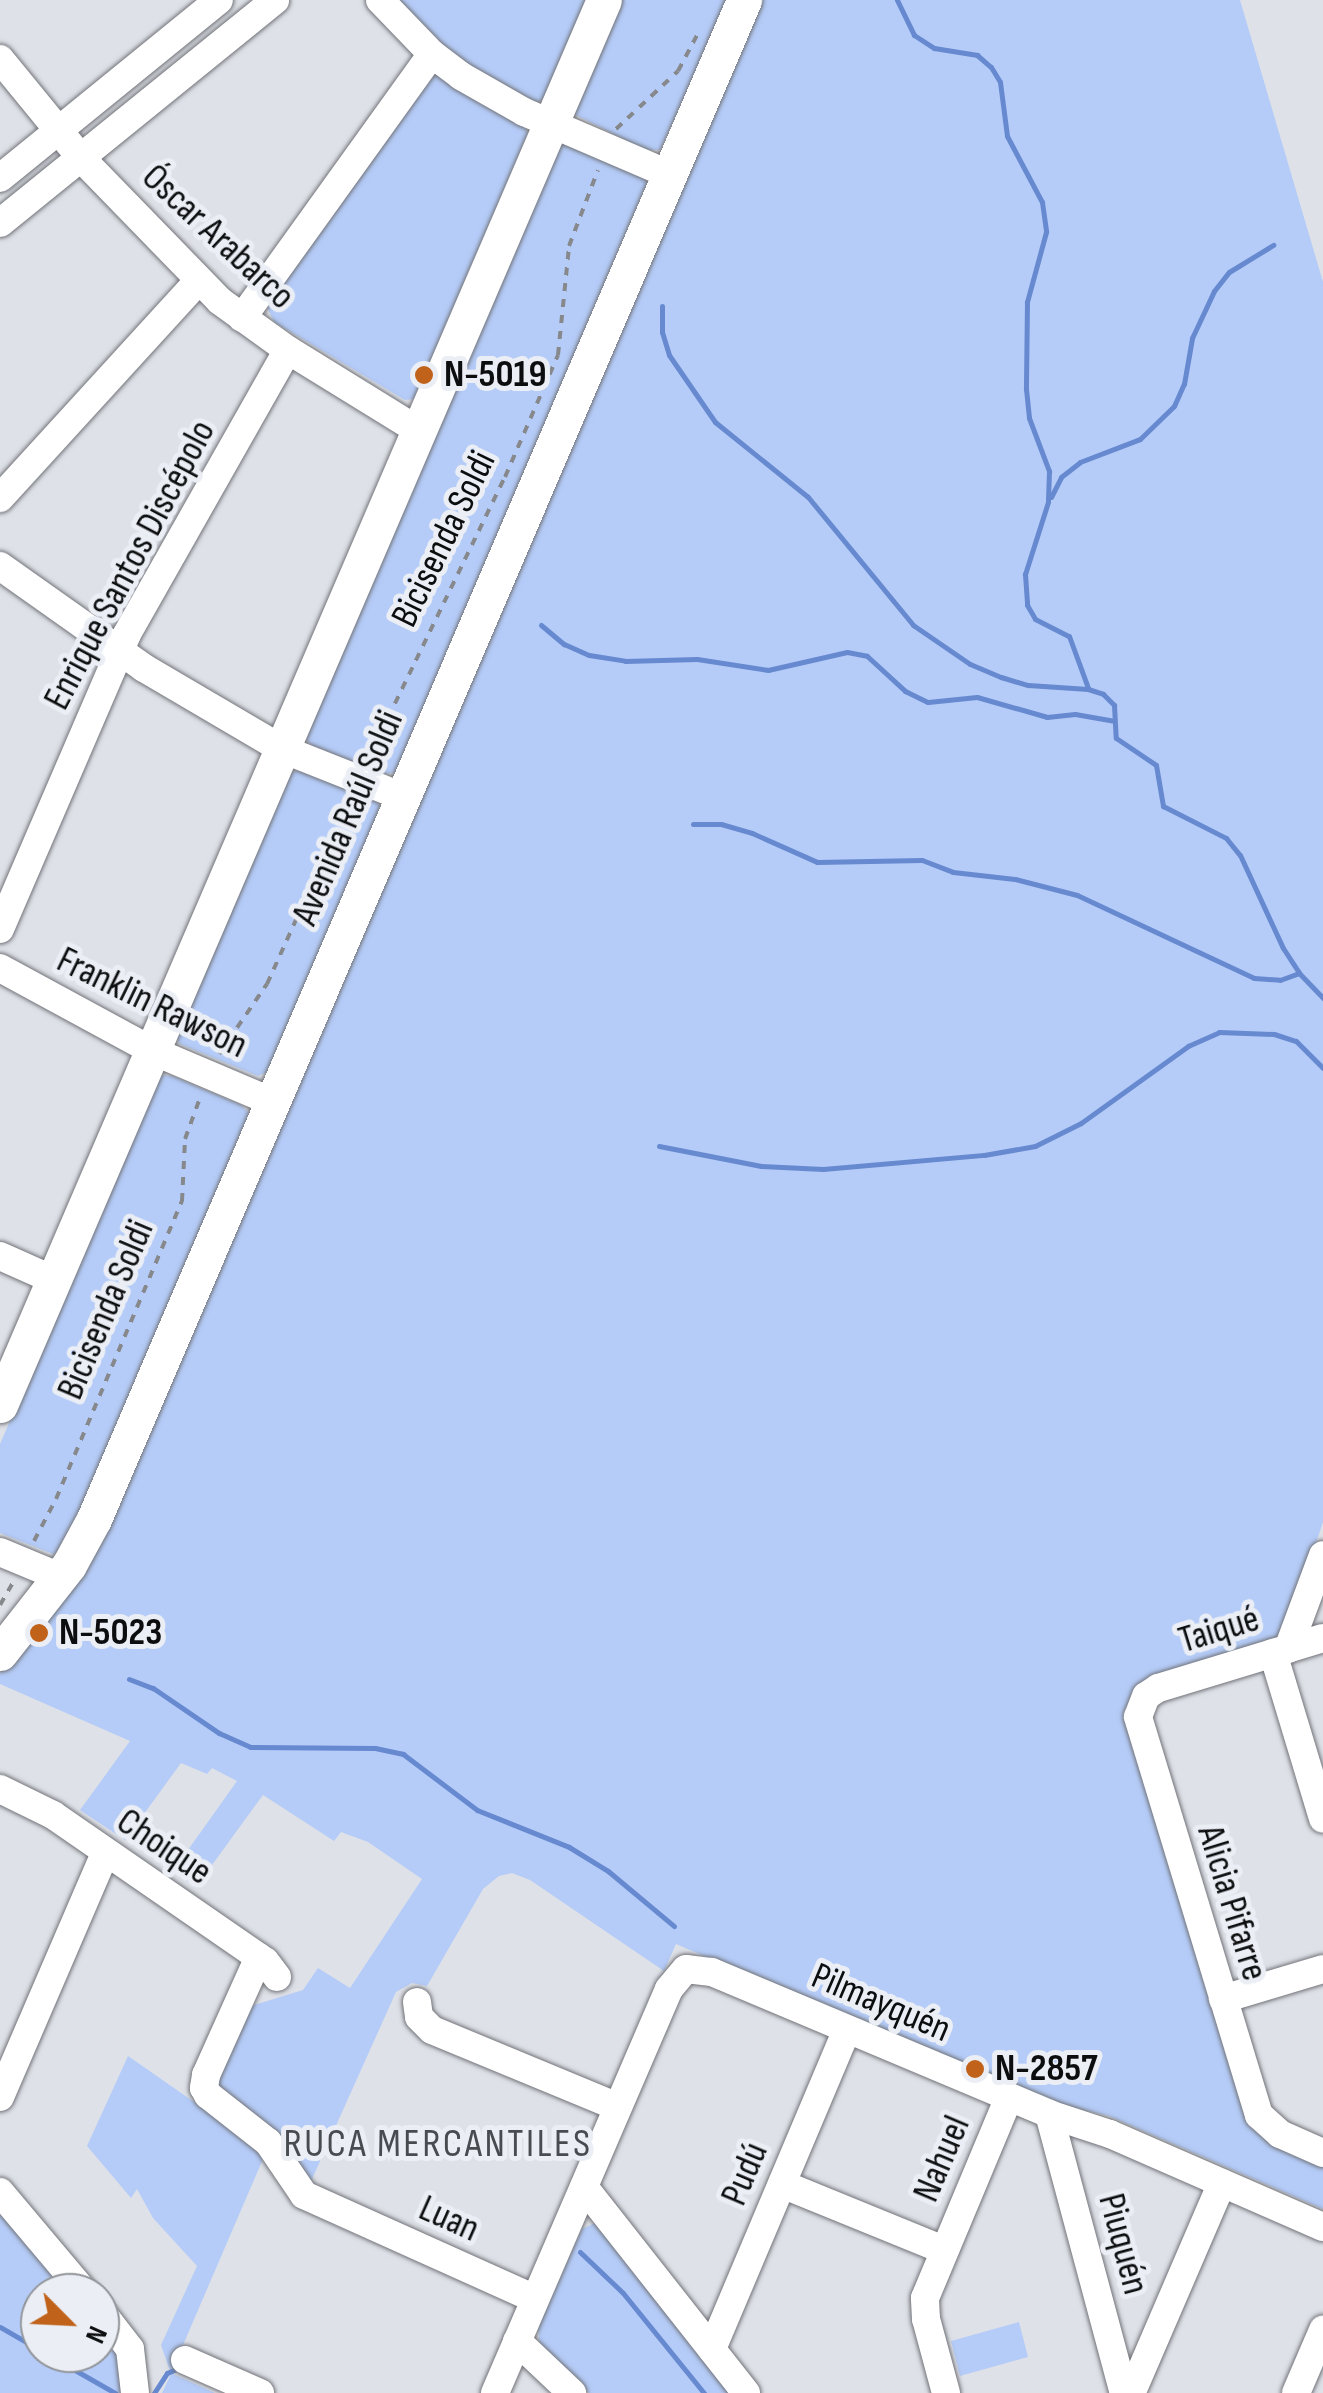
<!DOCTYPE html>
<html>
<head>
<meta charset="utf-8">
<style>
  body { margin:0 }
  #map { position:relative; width:1323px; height:2393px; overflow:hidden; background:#dee1e7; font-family:"Sofia Sans Condensed",sans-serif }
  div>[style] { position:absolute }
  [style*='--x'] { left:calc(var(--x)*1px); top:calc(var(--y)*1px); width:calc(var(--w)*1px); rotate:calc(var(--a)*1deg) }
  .green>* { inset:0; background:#b5ccf8 }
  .stream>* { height:5px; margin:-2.5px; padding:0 2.5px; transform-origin:2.5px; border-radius:2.5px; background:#6789d0 }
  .path>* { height:4px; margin-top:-2px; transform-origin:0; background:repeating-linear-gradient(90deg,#86888c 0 8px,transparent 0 16px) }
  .roads { filter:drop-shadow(0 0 2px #717379) drop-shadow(0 0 2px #717379) }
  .minor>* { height:28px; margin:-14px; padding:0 14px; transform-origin:14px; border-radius:14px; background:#fff }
  .major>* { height:35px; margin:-17.5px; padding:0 17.5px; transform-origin:17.5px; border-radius:17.5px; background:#fff }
  .dots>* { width:28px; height:28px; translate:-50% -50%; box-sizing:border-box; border:5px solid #ebeff5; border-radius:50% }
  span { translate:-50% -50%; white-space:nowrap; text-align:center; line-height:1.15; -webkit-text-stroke:10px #ebeff5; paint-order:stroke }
  .street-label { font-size:38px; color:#0c0d0f }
  .poi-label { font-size:38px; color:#0c0d0f; font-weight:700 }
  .left { translate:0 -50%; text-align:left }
  .neighbourhood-label { font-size:40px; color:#484b50; letter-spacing:2.5px }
  .north { position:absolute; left:20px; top:2273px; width:100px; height:100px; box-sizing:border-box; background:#ebeff5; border:2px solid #929599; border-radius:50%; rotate:114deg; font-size:28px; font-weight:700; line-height:40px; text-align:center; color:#0c0d0f }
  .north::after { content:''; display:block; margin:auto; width:35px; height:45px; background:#c0621a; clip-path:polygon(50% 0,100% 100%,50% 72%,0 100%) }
</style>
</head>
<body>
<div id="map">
  <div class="green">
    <i style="clip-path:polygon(391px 0,589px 0,544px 99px,534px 103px,450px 59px)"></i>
    <i style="clip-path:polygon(617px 0,729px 0,660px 150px,645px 150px,572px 113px)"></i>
    <i style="clip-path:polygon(759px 0,1240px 0,1323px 282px,1323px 1522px,1292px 1616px,1275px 1641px,1143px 1687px,1245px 2111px,1323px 2163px,1323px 2209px,1109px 2116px,1046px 2101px,979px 2074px,981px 2067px,972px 2064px,969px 2070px,676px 1944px,664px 1971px,530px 1880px,512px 1873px,499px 1876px,483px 1889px,427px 1986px,412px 1983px,396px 1992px,308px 2188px,214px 2081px,251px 2006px,303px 1990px,318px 1968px,350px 1988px,422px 1879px,368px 1842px,341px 1832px,334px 1841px,263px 1795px,196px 1887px,173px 1871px,237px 1781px,212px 1768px,207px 1774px,181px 1763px,125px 1840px,80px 1810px,130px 1741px,0 1684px,0 1673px,88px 1560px)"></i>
    <i style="clip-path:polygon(433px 72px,523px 125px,528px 133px,414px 399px,405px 400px,274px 322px,267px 307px)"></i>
    <i style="clip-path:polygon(565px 143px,645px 178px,647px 183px,396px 772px,385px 774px,312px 746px,304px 737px,559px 144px)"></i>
    <i style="clip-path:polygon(301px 770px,377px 801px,380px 808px,267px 1072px,258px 1076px,180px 1044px,175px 1036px,289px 773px)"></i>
    <i style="clip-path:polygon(159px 1075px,172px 1076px,241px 1105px,249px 1113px,70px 1546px,53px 1554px,0 1533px,0 1444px)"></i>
    <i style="clip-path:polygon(128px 2056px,253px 2143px,263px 2159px,171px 2373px,215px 2393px,162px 2393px,171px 2374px,161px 2345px,197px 2266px,153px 2218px,137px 2189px,131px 2198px,87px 2146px)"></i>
    <i style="clip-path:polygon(0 2208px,74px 2293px,40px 2293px,40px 2353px,100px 2353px,100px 2322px,120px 2346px,127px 2393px,0 2393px)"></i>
    <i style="clip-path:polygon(597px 2222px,735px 2393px,589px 2393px,540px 2347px,538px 2327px,582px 2229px)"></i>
    <i style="clip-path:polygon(1019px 2322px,1028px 2357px,960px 2376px,951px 2341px)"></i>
  </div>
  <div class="stream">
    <i style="--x:897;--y:0;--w:39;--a:64"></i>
    <i style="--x:914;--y:35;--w:24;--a:33"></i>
    <i style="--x:934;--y:48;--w:44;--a:9.2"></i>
    <i style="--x:977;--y:55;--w:18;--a:41"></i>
    <i style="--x:991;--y:67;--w:17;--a:59"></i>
    <i style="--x:1000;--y:82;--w:54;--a:82.6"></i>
    <i style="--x:1007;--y:136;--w:75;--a:62.1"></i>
    <i style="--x:1042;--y:202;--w:30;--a:82"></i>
    <i style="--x:1046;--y:232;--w:73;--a:105.2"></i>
    <i style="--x:1027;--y:302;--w:87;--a:90.7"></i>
    <i style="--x:1026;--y:389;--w:29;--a:84"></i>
    <i style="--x:1029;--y:418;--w:57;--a:69.3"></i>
    <i style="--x:1049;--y:471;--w:31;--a:92"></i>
    <i style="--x:1048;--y:502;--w:76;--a:107.7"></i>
    <i style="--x:1025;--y:574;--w:31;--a:86"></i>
    <i style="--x:1027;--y:605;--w:16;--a:60"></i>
    <i style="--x:1035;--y:619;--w:38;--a:27"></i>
    <i style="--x:1069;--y:636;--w:55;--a:69.9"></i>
    <i style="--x:662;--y:306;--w:26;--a:90"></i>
    <i style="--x:662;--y:332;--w:24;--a:73"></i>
    <i style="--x:669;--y:355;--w:81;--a:55.5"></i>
    <i style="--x:715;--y:422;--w:119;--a:38.9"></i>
    <i style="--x:808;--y:497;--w:166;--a:50.6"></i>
    <i style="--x:913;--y:625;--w:69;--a:34.4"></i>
    <i style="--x:970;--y:664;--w:34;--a:23"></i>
    <i style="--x:1001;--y:677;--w:28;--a:17"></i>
    <i style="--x:1028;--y:685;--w:60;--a:3.8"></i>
    <i style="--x:1088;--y:689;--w:16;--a:18"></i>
    <i style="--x:1103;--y:694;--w:16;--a:45"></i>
    <i style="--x:1114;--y:705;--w:33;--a:87"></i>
    <i style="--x:1116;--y:738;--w:48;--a:34"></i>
    <i style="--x:1156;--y:765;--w:42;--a:80.3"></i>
    <i style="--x:1163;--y:806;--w:71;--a:26.9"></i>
    <i style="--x:1226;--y:838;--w:22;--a:51"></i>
    <i style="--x:1240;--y:855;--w:102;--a:65.2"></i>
    <i style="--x:1283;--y:948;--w:30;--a:57"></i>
    <i style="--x:1299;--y:973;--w:35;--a:46"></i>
    <i style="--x:1051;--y:497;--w:22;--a:-63"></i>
    <i style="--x:1061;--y:477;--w:24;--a:-38"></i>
    <i style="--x:1080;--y:462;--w:64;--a:-21"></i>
    <i style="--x:1140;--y:439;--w:47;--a:-44.1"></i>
    <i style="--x:1174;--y:406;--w:24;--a:-66"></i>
    <i style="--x:1184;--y:384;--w:47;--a:-80.1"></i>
    <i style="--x:1192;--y:338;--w:52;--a:-64.9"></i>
    <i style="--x:1214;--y:291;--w:24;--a:-52"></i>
    <i style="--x:1229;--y:272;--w:52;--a:-31.5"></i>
    <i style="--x:541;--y:625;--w:30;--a:40"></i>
    <i style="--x:564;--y:644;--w:27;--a:24"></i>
    <i style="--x:589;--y:655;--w:36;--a:9"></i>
    <i style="--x:625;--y:661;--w:72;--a:-1.6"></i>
    <i style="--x:697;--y:659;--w:72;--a:8.8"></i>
    <i style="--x:768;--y:670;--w:81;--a:-12.8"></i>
    <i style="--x:847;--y:652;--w:20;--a:11"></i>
    <i style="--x:867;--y:656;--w:52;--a:42.6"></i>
    <i style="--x:905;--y:691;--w:25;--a:26"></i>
    <i style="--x:928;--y:702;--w:49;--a:-5.8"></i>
    <i style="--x:977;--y:697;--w:73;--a:15.9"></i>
    <i style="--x:1047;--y:717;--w:28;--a:-6"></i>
    <i style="--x:1075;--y:714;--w:39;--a:10"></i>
    <i style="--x:693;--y:824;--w:28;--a:0"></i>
    <i style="--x:721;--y:824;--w:32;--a:16"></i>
    <i style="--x:752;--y:833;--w:71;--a:24"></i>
    <i style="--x:817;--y:862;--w:105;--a:-1.1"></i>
    <i style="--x:922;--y:860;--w:33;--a:21"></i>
    <i style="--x:953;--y:872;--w:62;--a:6.4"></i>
    <i style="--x:1015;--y:879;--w:64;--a:14.5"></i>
    <i style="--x:1077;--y:895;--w:195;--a:25.1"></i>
    <i style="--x:1254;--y:978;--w:26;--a:4"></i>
    <i style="--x:1280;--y:980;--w:20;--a:-20"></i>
    <i style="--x:659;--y:1146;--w:104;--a:11.1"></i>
    <i style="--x:761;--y:1166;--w:62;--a:2.8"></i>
    <i style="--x:823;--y:1169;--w:162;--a:-5"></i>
    <i style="--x:984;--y:1155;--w:52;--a:-10"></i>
    <i style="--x:1035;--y:1146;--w:51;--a:-26.6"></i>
    <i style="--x:1081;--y:1123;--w:132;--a:-35.7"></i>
    <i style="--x:1188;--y:1046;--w:34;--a:-24"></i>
    <i style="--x:1219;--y:1032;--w:55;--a:2.1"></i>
    <i style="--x:1274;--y:1034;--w:23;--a:18"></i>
    <i style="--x:1296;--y:1041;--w:38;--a:45"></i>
    <i style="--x:129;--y:1679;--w:26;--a:21"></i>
    <i style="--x:153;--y:1688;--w:80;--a:34.3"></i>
    <i style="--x:219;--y:1733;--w:34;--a:24"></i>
    <i style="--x:250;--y:1747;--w:125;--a:0.5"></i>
    <i style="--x:375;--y:1748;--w:29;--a:12"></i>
    <i style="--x:403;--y:1754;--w:93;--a:37.1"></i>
    <i style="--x:477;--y:1810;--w:99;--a:21.9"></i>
    <i style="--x:569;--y:1847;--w:46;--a:31.6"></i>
    <i style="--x:608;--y:1871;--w:86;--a:39.8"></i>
    <i style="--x:580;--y:2252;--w:59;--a:43.6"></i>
    <i style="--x:623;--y:2293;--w:129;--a:51"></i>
    <i style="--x:0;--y:2327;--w:46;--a:29.9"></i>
    <i style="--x:45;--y:2353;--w:81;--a:29.7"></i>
    <i style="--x:154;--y:2393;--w:24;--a:-57"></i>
    <i style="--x:167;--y:2373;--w:8;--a:-23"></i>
  </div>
  <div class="path">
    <i style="--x:616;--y:129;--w:85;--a:-43.1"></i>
    <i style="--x:678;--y:71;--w:40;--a:-62"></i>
    <i style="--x:367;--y:761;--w:316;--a:-64.1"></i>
    <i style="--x:505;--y:477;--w:133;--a:-66.5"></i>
    <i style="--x:558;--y:355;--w:110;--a:-84.2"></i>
    <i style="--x:569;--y:246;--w:81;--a:-69.1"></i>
    <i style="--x:219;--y:1054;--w:85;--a:-55.6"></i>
    <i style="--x:267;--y:984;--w:200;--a:-65.7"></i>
    <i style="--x:34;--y:1541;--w:47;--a:-62.4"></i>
    <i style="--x:56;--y:1499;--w:324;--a:-67.1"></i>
    <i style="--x:182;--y:1201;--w:62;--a:-87.2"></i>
    <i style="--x:185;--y:1139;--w:47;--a:-70"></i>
    <i style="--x:0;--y:1605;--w:28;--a:-60"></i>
  </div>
  <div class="roads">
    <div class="minor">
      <i style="--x:380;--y:0;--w:75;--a:46.1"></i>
      <i style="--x:432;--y:54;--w:36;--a:37"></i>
      <i style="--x:461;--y:76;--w:73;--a:29.7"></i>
      <i style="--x:524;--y:112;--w:158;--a:23.2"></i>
      <i style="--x:0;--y:59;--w:128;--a:50.7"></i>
      <i style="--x:81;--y:158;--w:199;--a:45.8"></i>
      <i style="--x:220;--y:301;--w:84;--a:35.8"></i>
      <i style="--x:288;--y:350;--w:154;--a:31.7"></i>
      <i style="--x:0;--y:178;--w:282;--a:-39.1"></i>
      <i style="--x:0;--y:223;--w:354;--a:-39"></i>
      <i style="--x:242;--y:318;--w:325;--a:-54.3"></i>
      <i style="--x:0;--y:498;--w:295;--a:-47.6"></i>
      <i style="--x:0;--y:566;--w:176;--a:35.3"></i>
      <i style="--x:144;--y:668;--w:160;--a:30.4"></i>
      <i style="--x:282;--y:749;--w:130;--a:21.6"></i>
      <i style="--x:0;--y:929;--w:321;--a:-66.7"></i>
      <i style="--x:127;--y:634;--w:326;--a:-60.5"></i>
      <i style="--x:0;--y:968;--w:174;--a:28.5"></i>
      <i style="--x:153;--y:1051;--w:130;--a:23"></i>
      <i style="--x:0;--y:1256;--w:59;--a:24"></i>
      <i style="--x:0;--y:1552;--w:65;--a:22.6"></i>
      <i style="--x:1323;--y:1638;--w:172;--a:163.1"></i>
      <i style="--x:1158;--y:1688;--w:14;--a:146"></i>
      <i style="--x:1146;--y:1696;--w:22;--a:111"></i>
      <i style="--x:1138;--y:1717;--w:416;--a:73.1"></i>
      <i style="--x:1259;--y:2115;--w:28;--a:42"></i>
      <i style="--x:1280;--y:2134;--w:47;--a:23.8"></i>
      <i style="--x:1288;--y:1649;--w:100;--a:-69.6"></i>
      <i style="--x:1273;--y:1653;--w:173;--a:73.2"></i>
      <i style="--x:0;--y:1789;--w:59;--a:26.1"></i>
      <i style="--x:53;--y:1815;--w:257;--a:34.6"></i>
      <i style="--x:265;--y:1961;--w:20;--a:53"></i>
      <i style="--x:259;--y:1957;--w:129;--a:114.2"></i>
      <i style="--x:206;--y:2075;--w:13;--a:99"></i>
      <i style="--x:204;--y:2088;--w:8;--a:60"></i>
      <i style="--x:208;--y:2095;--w:76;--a:38.1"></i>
      <i style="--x:268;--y:2142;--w:64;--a:55.8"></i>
      <i style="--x:304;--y:2195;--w:253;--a:24.2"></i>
      <i style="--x:1223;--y:1999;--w:104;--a:-16.7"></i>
      <i style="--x:417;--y:2002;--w:15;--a:82"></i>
      <i style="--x:419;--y:2017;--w:18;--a:45"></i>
      <i style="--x:432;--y:2030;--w:201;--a:22.5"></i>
      <i style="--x:0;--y:2097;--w:266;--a:-66.7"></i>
      <i style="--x:1049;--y:2114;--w:289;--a:75"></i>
      <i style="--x:782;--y:2184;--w:175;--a:22.2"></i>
      <i style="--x:584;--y:2187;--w:262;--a:51.8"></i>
      <i style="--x:0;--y:2192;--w:132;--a:49.9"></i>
      <i style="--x:100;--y:2310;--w:49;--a:52.4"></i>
      <i style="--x:130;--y:2349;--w:44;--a:83.5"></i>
      <i style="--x:517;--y:2341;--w:76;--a:43.4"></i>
      <i style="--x:712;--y:2349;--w:347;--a:-67.1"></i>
      <i style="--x:185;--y:2360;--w:82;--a:23.7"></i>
      <i style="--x:1134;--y:2387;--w:222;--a:-66.7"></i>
      <i style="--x:495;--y:2393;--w:440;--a:-66.7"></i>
      <i style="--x:669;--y:1989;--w:26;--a:-50"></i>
      <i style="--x:686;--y:1969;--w:26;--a:7"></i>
      <i style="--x:712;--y:1972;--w:366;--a:22.8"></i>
      <i style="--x:1049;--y:2114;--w:64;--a:18.2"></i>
      <i style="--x:1110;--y:2134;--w:232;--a:23.6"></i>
      <i style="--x:946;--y:2393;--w:77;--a:-105.1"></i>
      <i style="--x:926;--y:2319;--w:21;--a:-93"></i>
      <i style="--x:925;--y:2298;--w:218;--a:-67.3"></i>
      <i style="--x:1296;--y:2393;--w:69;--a:-66.8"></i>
    </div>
    <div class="major">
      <i style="--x:0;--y:1405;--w:1529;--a:-66.74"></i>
      <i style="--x:0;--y:1653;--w:112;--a:-51.9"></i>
      <i style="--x:69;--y:1565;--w:52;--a:-61.5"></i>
      <i style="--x:94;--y:1519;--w:1652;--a:-66.83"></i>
    </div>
  </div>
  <div class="dots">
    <i style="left:424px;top:375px;background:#c0621a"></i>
    <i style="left:39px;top:1633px;background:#c0621a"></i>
    <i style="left:975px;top:2069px;background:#c0621a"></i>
  </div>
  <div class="street-label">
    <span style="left:218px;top:237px;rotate:43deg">Óscar Arabarco</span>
    <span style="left:444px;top:539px;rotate:-64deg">Bicisenda Soldi</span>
    <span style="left:130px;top:565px;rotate:-62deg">Enrique Santos Discépolo</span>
    <span style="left:348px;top:818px;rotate:-67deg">Avenida Raúl Soldi</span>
    <span style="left:152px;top:1003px;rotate:26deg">Franklin Rawson</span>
    <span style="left:106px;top:1310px;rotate:-67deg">Bicisenda Soldi</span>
    <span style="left:1219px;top:1630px;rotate:-17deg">Taiqué</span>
    <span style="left:164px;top:1847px;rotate:34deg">Choique</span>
    <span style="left:1232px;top:1903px;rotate:73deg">Alicia Pifarre</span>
    <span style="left:881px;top:2003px;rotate:23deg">Pilmayquén</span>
    <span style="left:942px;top:2159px;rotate:-67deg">Nahuel</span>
    <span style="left:745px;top:2174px;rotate:-67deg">Pudú</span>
    <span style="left:449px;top:2219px;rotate:24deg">Luan</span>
    <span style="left:1123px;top:2244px;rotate:75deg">Piuquén</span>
  </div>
  <div class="poi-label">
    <span class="left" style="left:444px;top:375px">N-5019</span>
    <span class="left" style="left:59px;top:1633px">N-5023</span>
    <span class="left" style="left:995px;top:2069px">N-2857</span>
  </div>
  <div class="neighbourhood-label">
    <span style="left:438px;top:2144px">RUCA MERCANTILES</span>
  </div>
  <div class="north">N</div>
</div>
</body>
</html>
